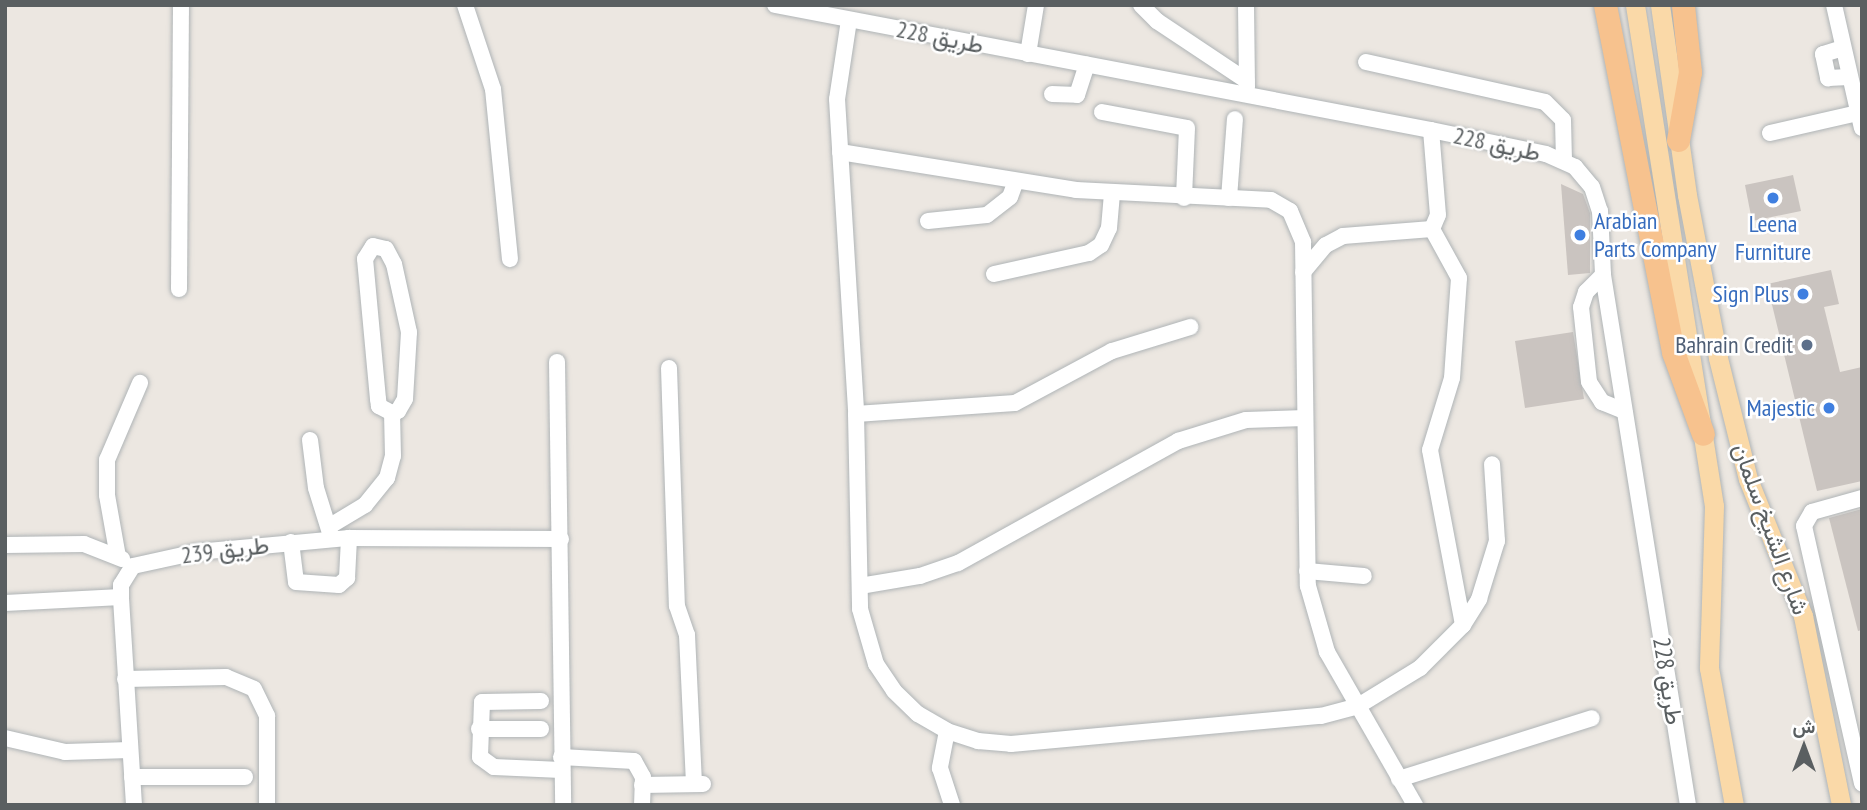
<!DOCTYPE html>
<html>
<head>
<meta charset="utf-8">
<style>
  body { margin:0 }
  #map { position:relative; width:1867px; height:810px; overflow:hidden; background:#ece7e1; font-family:"PT Sans Narrow",Vazirmatn,sans-serif }
  div>[style] { position:absolute }
  [style*='--x'] { left:calc(var(--x)*1px); top:calc(var(--y)*1px); width:calc(var(--w)*1px); rotate:calc(var(--a)*1deg) }
  .building>* { inset:0; background:#cac4c0 }
  .roads { filter:drop-shadow(0 0 2px #afb4b6) drop-shadow(0 0 2px #afb4b6) }
  .minor>* { height:16px; margin:-8px; padding:0 8px; transform-origin:8px; border-radius:8px; background:#fff }
  .major>* { height:19px; margin:-9.5px; padding:0 9.5px; transform-origin:9.5px; border-radius:9.5px; background:#fad9a8 }
  .highway>* { height:23px; margin:-11.5px; padding:0 11.5px; transform-origin:11.5px; border-radius:11.5px; background:#f7c28e }
  .dots>* { width:19px; height:19px; translate:-50% -50%; box-sizing:border-box; border:4px solid #fff; border-radius:50% }
  span { translate:-50% -50%; white-space:nowrap; text-align:center; line-height:1.15; -webkit-text-stroke:5px #fff; paint-order:stroke }
  .street-label { font-size:24px; color:#5a5f61 }
  .shop-label { font-size:24px; color:#366cbe }
  .left { translate:0 -50%; text-align:left }
  .right { translate:-100% -50%; text-align:right }
  .service-label { font-size:24px; color:#4e5e75 }
  .frame { position:absolute; inset:0; border:7px solid #5a5f61; pointer-events:none }
  .north { position:absolute; left:1769px; top:712px; width:70px; height:70px; -webkit-text-stroke:5px #fff; paint-order:stroke; rotate:0deg; font-size:19px; font-weight:700; line-height:28px; text-align:center; color:#5a5f61 }
  .north::after { content:''; display:block; margin:auto; width:24px; height:32px; background:#5a5f61; clip-path:polygon(50% 0,100% 100%,50% 72%,0 100%) }
</style>
</head>
<body>
<div id="map">
  <div class="building">
    <i style="clip-path:polygon(1793px 175px,1801px 211px,1752px 221px,1745px 185px)"></i>
    <i style="clip-path:polygon(1561px 184px,1583px 194px,1590px 213px,1590px 273px,1568px 275px)"></i>
    <i style="clip-path:polygon(1831px 270px,1839px 304px,1824px 307px,1840px 372px,1862px 367px,1862px 481px,1817px 491px,1767px 284px)"></i>
    <i style="clip-path:polygon(1573px 332px,1584px 399px,1525px 408px,1515px 341px)"></i>
    <i style="clip-path:polygon(1862px 509px,1862px 630px,1858px 631px,1829px 518px)"></i>
  </div>
  <div class="roads">
    <div class="minor">
      <i style="--x:465;--y:5;--w:89;--a:71.6"></i>
      <i style="--x:493;--y:89;--w:171;--a:84.3"></i>
      <i style="--x:775;--y:5;--w:668;--a:10.79"></i>
      <i style="--x:1431;--y:130;--w:117;--a:11.8"></i>
      <i style="--x:1546;--y:154;--w:32;--a:24"></i>
      <i style="--x:1575;--y:167;--w:26;--a:50"></i>
      <i style="--x:1592;--y:187;--w:25;--a:72"></i>
      <i style="--x:1600;--y:211;--w:64;--a:87.3"></i>
      <i style="--x:1603;--y:275;--w:537;--a:80.89"></i>
      <i style="--x:1141;--y:5;--w:23;--a:45"></i>
      <i style="--x:1157;--y:21;--w:108;--a:33.7"></i>
      <i style="--x:1246;--y:5;--w:82;--a:89.3"></i>
      <i style="--x:1834;--y:5;--w:126;--a:77.2"></i>
      <i style="--x:849;--y:20;--w:80;--a:98.6"></i>
      <i style="--x:837;--y:99;--w:316;--a:86.5"></i>
      <i style="--x:856;--y:414;--w:195;--a:88.8"></i>
      <i style="--x:860;--y:609;--w:57;--a:73.8"></i>
      <i style="--x:876;--y:664;--w:32;--a:56"></i>
      <i style="--x:894;--y:691;--w:33;--a:44"></i>
      <i style="--x:918;--y:714;--w:34;--a:30"></i>
      <i style="--x:947;--y:731;--w:33;--a:18"></i>
      <i style="--x:978;--y:741;--w:33;--a:5"></i>
      <i style="--x:1011;--y:744;--w:311;--a:-5.2"></i>
      <i style="--x:1321;--y:716;--w:38;--a:-15"></i>
      <i style="--x:1358;--y:706;--w:73;--a:-31.5"></i>
      <i style="--x:1420;--y:668;--w:61;--a:-45"></i>
      <i style="--x:1463;--y:625;--w:31;--a:-58"></i>
      <i style="--x:1479;--y:599;--w:61;--a:-72.8"></i>
      <i style="--x:1497;--y:541;--w:77;--a:-93.7"></i>
      <i style="--x:1843;--y:48;--w:21;--a:163"></i>
      <i style="--x:1823;--y:54;--w:25;--a:78"></i>
      <i style="--x:1828;--y:78;--w:21;--a:-3"></i>
      <i style="--x:1028;--y:54;--w:50;--a:-80.7"></i>
      <i style="--x:1366;--y:62;--w:183;--a:12.6"></i>
      <i style="--x:1545;--y:102;--w:25;--a:45"></i>
      <i style="--x:1563;--y:120;--w:41;--a:88.6"></i>
      <i style="--x:1052;--y:94;--w:25;--a:2"></i>
      <i style="--x:1077;--y:95;--w:32;--a:-72"></i>
      <i style="--x:1102;--y:112;--w:86;--a:10.7"></i>
      <i style="--x:1187;--y:128;--w:70;--a:92.5"></i>
      <i style="--x:1770;--y:133;--w:90;--a:-12.8"></i>
      <i style="--x:840;--y:152;--w:239;--a:9.1"></i>
      <i style="--x:1076;--y:190;--w:195;--a:2.9"></i>
      <i style="--x:1271;--y:200;--w:22;--a:30"></i>
      <i style="--x:1290;--y:211;--w:34;--a:67"></i>
      <i style="--x:1303;--y:242;--w:344;--a:89.2"></i>
      <i style="--x:1308;--y:586;--w:69;--a:73.9"></i>
      <i style="--x:1327;--y:652;--w:177;--a:60.1"></i>
      <i style="--x:1229;--y:198;--w:79;--a:-85.7"></i>
      <i style="--x:928;--y:221;--w:59;--a:-5.8"></i>
      <i style="--x:987;--y:215;--w:29;--a:-38"></i>
      <i style="--x:1010;--y:197;--w:15;--a:-70"></i>
      <i style="--x:1432;--y:229;--w:56;--a:61.1"></i>
      <i style="--x:1459;--y:278;--w:100;--a:94"></i>
      <i style="--x:1452;--y:378;--w:75;--a:107"></i>
      <i style="--x:1430;--y:450;--w:178;--a:79.3"></i>
      <i style="--x:373;--y:246;--w:13;--a:13"></i>
      <i style="--x:386;--y:249;--w:17;--a:62"></i>
      <i style="--x:394;--y:264;--w:70;--a:77.6"></i>
      <i style="--x:409;--y:332;--w:67;--a:93.4"></i>
      <i style="--x:405;--y:399;--w:14;--a:120"></i>
      <i style="--x:398;--y:411;--w:6;--a:162"></i>
      <i style="--x:392;--y:413;--w:15;--a:-152"></i>
      <i style="--x:379;--y:406;--w:7;--a:-98"></i>
      <i style="--x:378;--y:399;--w:141;--a:-95.3"></i>
      <i style="--x:365;--y:259;--w:15;--a:-58"></i>
      <i style="--x:1303;--y:272;--w:35;--a:-50"></i>
      <i style="--x:1326;--y:245;--w:19;--a:-28"></i>
      <i style="--x:1343;--y:236;--w:89;--a:-4.5"></i>
      <i style="--x:1432;--y:229;--w:15;--a:-67"></i>
      <i style="--x:1438;--y:215;--w:85;--a:-94.7"></i>
      <i style="--x:994;--y:274;--w:97;--a:-12.5"></i>
      <i style="--x:1089;--y:253;--w:14;--a:-34"></i>
      <i style="--x:1101;--y:245;--w:19;--a:-65"></i>
      <i style="--x:1109;--y:228;--w:35;--a:-85"></i>
      <i style="--x:1603;--y:275;--w:24;--a:135"></i>
      <i style="--x:1586;--y:292;--w:16;--a:108"></i>
      <i style="--x:1581;--y:307;--w:75;--a:83.9"></i>
      <i style="--x:1589;--y:382;--w:24;--a:57"></i>
      <i style="--x:1602;--y:402;--w:24;--a:22"></i>
      <i style="--x:179;--y:289;--w:284;--a:-89.6"></i>
      <i style="--x:557;--y:362;--w:443;--a:89.2"></i>
      <i style="--x:669;--y:368;--w:238;--a:88.1"></i>
      <i style="--x:677;--y:606;--w:31;--a:71"></i>
      <i style="--x:687;--y:635;--w:149;--a:87.3"></i>
      <i style="--x:856;--y:414;--w:159;--a:-4"></i>
      <i style="--x:1015;--y:403;--w:110;--a:-28.2"></i>
      <i style="--x:1112;--y:351;--w:82;--a:-17.1"></i>
      <i style="--x:310;--y:440;--w:48;--a:82.9"></i>
      <i style="--x:316;--y:488;--w:47;--a:72.7"></i>
      <i style="--x:1862;--y:498;--w:52;--a:164.4"></i>
      <i style="--x:1812;--y:512;--w:16;--a:120"></i>
      <i style="--x:1804;--y:526;--w:264;--a:77.3"></i>
      <i style="--x:330;--y:526;--w:41;--a:-31"></i>
      <i style="--x:365;--y:505;--w:35;--a:-51"></i>
      <i style="--x:387;--y:478;--w:23;--a:-75"></i>
      <i style="--x:393;--y:456;--w:43;--a:-91.3"></i>
      <i style="--x:291;--y:542;--w:40;--a:82.9"></i>
      <i style="--x:296;--y:582;--w:43;--a:4"></i>
      <i style="--x:339;--y:585;--w:11;--a:-41"></i>
      <i style="--x:347;--y:578;--w:40;--a:-87.1"></i>
      <i style="--x:5;--y:545;--w:79;--a:-0.7"></i>
      <i style="--x:84;--y:544;--w:41;--a:21.5"></i>
      <i style="--x:118;--y:557;--w:63;--a:-100.1"></i>
      <i style="--x:107;--y:495;--w:35;--a:-90"></i>
      <i style="--x:107;--y:460;--w:84;--a:-66.8"></i>
      <i style="--x:1307;--y:571;--w:57;--a:5"></i>
      <i style="--x:860;--y:586;--w:61;--a:-9.5"></i>
      <i style="--x:920;--y:576;--w:40;--a:-18.9"></i>
      <i style="--x:958;--y:563;--w:252;--a:-29"></i>
      <i style="--x:1178;--y:441;--w:71;--a:-17.2"></i>
      <i style="--x:1246;--y:420;--w:59;--a:-1.9"></i>
      <i style="--x:5;--y:603;--w:116;--a:-3"></i>
      <i style="--x:125;--y:679;--w:101;--a:-1.1"></i>
      <i style="--x:226;--y:677;--w:30;--a:23"></i>
      <i style="--x:254;--y:689;--w:30;--a:64"></i>
      <i style="--x:267;--y:716;--w:89;--a:90"></i>
      <i style="--x:541;--y:701;--w:59;--a:179"></i>
      <i style="--x:482;--y:702;--w:55;--a:92.1"></i>
      <i style="--x:480;--y:757;--w:17;--a:36"></i>
      <i style="--x:494;--y:767;--w:67;--a:2.6"></i>
      <i style="--x:479;--y:729;--w:62;--a:0"></i>
      <i style="--x:947;--y:731;--w:38;--a:101"></i>
      <i style="--x:940;--y:768;--w:39;--a:72"></i>
      <i style="--x:5;--y:738;--w:62;--a:13.1"></i>
      <i style="--x:65;--y:752;--w:65;--a:-1.8"></i>
      <i style="--x:561;--y:757;--w:73;--a:3.1"></i>
      <i style="--x:634;--y:761;--w:18;--a:61"></i>
      <i style="--x:643;--y:777;--w:28;--a:92"></i>
      <i style="--x:132;--y:777;--w:113;--a:0"></i>
      <i style="--x:1399;--y:779;--w:202;--a:-17.5"></i>
      <i style="--x:642;--y:785;--w:61;--a:-0.9"></i>
      <i style="--x:134;--y:805;--w:208;--a:-93.6"></i>
      <i style="--x:121;--y:597;--w:12;--a:-90"></i>
      <i style="--x:121;--y:585;--w:22;--a:-58"></i>
      <i style="--x:133;--y:566;--w:66;--a:-12.3"></i>
      <i style="--x:197;--y:552;--w:153;--a:-5.3"></i>
      <i style="--x:349;--y:538;--w:212;--a:0.3"></i>
    </div>
    <div class="major">
      <i style="--x:1635;--y:5;--w:507;--a:81.04"></i>
      <i style="--x:1714;--y:506;--w:162;--a:91.8"></i>
      <i style="--x:1709;--y:668;--w:139;--a:79.7"></i>
      <i style="--x:1660;--y:5;--w:192;--a:81.9"></i>
      <i style="--x:1687;--y:195;--w:166;--a:79.2"></i>
      <i style="--x:1718;--y:358;--w:125;--a:76.1"></i>
      <i style="--x:1748;--y:479;--w:148;--a:68.1"></i>
      <i style="--x:1803;--y:616;--w:193;--a:78.6"></i>
    </div>
    <div class="highway">
      <i style="--x:1605;--y:5;--w:354;--a:78.9"></i>
      <i style="--x:1673;--y:352;--w:87;--a:69.9"></i>
      <i style="--x:1678;--y:140;--w:69;--a:-80"></i>
      <i style="--x:1690;--y:72;--w:67;--a:-96"></i>
    </div>
  </div>
  <div class="dots">
    <i style="left:1773px;top:198px;background:#3f7fe0"></i>
    <i style="left:1580px;top:235px;background:#3f7fe0"></i>
    <i style="left:1803px;top:294px;background:#3f7fe0"></i>
    <i style="left:1807px;top:345px;background:#5c6f8a"></i>
    <i style="left:1829px;top:408px;background:#3f7fe0"></i>
  </div>
  <div class="street-label">
    <span style="left:940px;top:37px;rotate:11deg">طريق 228</span>
    <span style="left:1497px;top:144px;rotate:12deg">طريق 228</span>
    <span style="left:1771px;top:529px;rotate:70deg">شارع الشيخ سلمان</span>
    <span style="left:225px;top:550px;rotate:-7deg">طريق 239</span>
    <span style="left:1668px;top:681px;rotate:81deg">طريق 228</span>
  </div>
  <div class="shop-label">
    <span class="left" style="left:1594px;top:235px">Arabian<br>Parts Company</span>
    <span style="left:1773px;top:238px">Leena<br>Furniture</span>
    <span class="right" style="left:1789px;top:294px">Sign Plus</span>
    <span class="right" style="left:1815px;top:408px">Majestic</span>
  </div>
  <div class="service-label">
    <span class="right" style="left:1793px;top:345px">Bahrain Credit</span>
  </div>
  <div class="frame"></div>
  <div class="north">ش</div>
</div>
</body>
</html>
